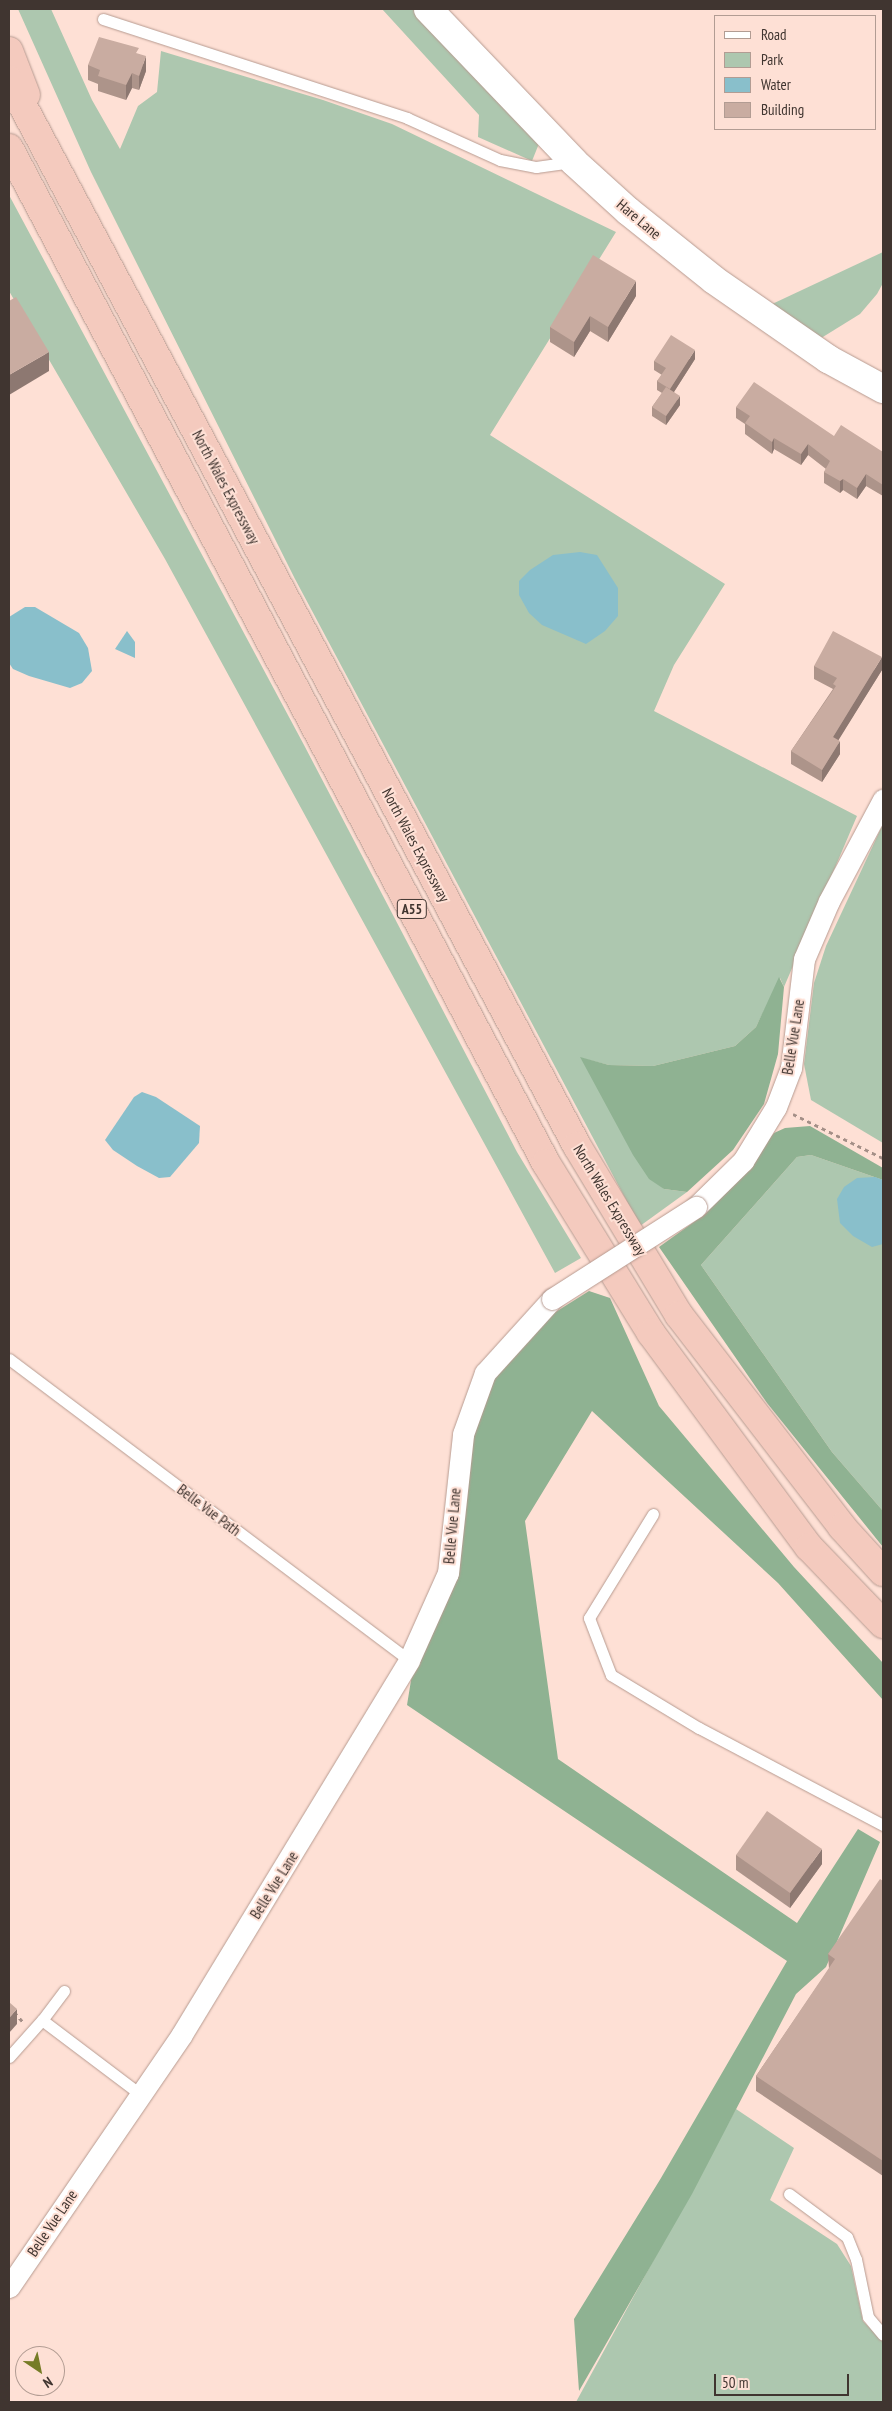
<!DOCTYPE html>
<html>
<head>
<meta charset="utf-8">
<style>
  body { margin:0 }
  #map { position:relative; width:892px; height:2411px; overflow:hidden; background:#fee0d5; font-family:"PT Sans Narrow",sans-serif }
  div>[style] { position:absolute }
  [style*='--x'] { left:calc(var(--x)*1px); top:calc(var(--y)*1px); width:calc(var(--w)*1px); rotate:calc(var(--a)*1deg) }
  .green>* { inset:0; background:#adc7af }
  .forest>* { inset:0; background:#8fb292 }
  .water>* { inset:0; background:#89bfcb }
  .path>* { height:3px; margin-top:-1.5px; transform-origin:0; background:repeating-linear-gradient(90deg,#a48f87 0 4px,transparent 0 8px) }
  .roads { filter:drop-shadow(0 0 1px #b79b91) drop-shadow(0 0 1px #b79b91) }
  .service>* { height:11px; margin:-5.5px; padding:0 5.5px; transform-origin:5.5px; border-radius:5.5px; background:#fff }
  .minor>* { height:21px; margin:-10.5px; padding:0 10.5px; transform-origin:10.5px; border-radius:10.5px; background:#fff }
  .tertiary>* { height:28px; margin:-14px; padding:0 14px; transform-origin:14px; border-radius:14px; background:#fff }
  .trunk>* { height:28px; margin:-14px; padding:0 14px; transform-origin:14px; border-radius:14px; background:#f4cabe }
  .bridges { filter:drop-shadow(0 0 1px #b79b91) drop-shadow(0 0 1px #b79b91) }
  .minor-bridge>* { height:21px; margin:-10.5px; padding:0 10.5px; transform-origin:10.5px; border-radius:10.5px; background:#fff }
  .wall>* { inset:0; background:#ad948a }
  .shaded-wall>* { inset:0; background:#8d7871 }
  .building>* { inset:0; background:#c9aca1 }
  span { translate:-50% -50%; white-space:nowrap; text-align:center; line-height:1.15; -webkit-text-stroke:4px #fee0d5; paint-order:stroke }
  .shield-label span { padding:1px 4px; background:#fee0d5; border:1px solid; border-radius:4px; -webkit-text-stroke-width:0 }
  .shield-label { font-size:14px; color:#403530; font-weight:700 }
  .street-label { font-size:15px; color:#403530 }
  .frame { position:absolute; inset:0; border:10px solid #403530; pointer-events:none }
  .legend { position:absolute; left:714px; top:15px; width:162px; height:115px; box-sizing:border-box; background:#fee0d5; border:1px solid #b29c93; margin:0; padding:6px 9px; list-style:none; font-size:15px; color:#403530 }
  .legend li { display:flex; align-items:center; gap:10px; height:25px }
  .legend b { width:25px; border:1px solid #b29c93 }
  .north { position:absolute; left:15px; top:2346px; width:50px; height:50px; box-sizing:border-box; background:#fee0d5; border:1px solid #b29c93; border-radius:50%; rotate:146deg; font-size:14px; font-weight:700; line-height:20px; text-align:center; color:#403530 }
  .north::after { content:''; display:block; margin:auto; width:18px; height:22px; background:#767c26; clip-path:polygon(50% 0,100% 100%,50% 72%,0 100%) }
  .scale { position:absolute; left:714px; top:2374px; width:135px; height:22px; box-sizing:border-box; border:2px solid #403530; border-top:0; padding-left:6px; font-size:15px; line-height:18px; white-space:nowrap; color:#403530; -webkit-text-stroke:4px #fee0d5; paint-order:stroke }
</style>
</head>
<body>
<div id="map">
  <div class="green">
    <i style="clip-path:polygon(18px 9px,51px 9px,92px 100px,120px 149px,138px 106px,157px 92px,161px 51px,323px 100px,392px 124px,616px 232px,490px 435px,725px 584px,674px 665px,654px 711px,857px 816px,784px 987px,780px 978px,756px 1027px,735px 1046px,653px 1066px,609px 1065px,581px 1058px,664px 1189px,687px 1192px,640px 1226px,295px 579px,91px 172px)"></i>
    <i style="clip-path:polygon(382px 9px,415px 9px,540px 141px,532px 161px,478px 137px,479px 115px)"></i>
    <i style="clip-path:polygon(9px 195px,304px 745px,517px 1152px,581px 1258px,555px 1273px,165px 559px,9px 291px)"></i>
    <i style="clip-path:polygon(883px 252px,883px 283px,877px 294px,860px 314px,818px 340px,770px 305px)"></i>
    <i style="clip-path:polygon(883px 824px,883px 1143px,811px 1100px,804px 1064px,814px 983px,826px 946px)"></i>
    <i style="clip-path:polygon(811px 1155px,883px 1180px,883px 1511px,832px 1452px,701px 1265px,797px 1157px)"></i>
    <i style="clip-path:polygon(736px 2109px,794px 2148px,770px 2200px,837px 2244px,851px 2266px,863px 2321px,883px 2342px,883px 2402px,576px 2402px)"></i>
  </div>
  <div class="forest">
    <i style="clip-path:polygon(779px 977px,784px 987px,778px 1054px,764px 1104px,733px 1150px,687px 1192px,664px 1189px,649px 1179px,633px 1155px,580px 1057px,609px 1065px,653px 1066px,735px 1046px,756px 1027px)"></i>
    <i style="clip-path:polygon(810px 1126px,883px 1168px,883px 1180px,811px 1155px,797px 1157px,701px 1265px,832px 1452px,883px 1511px,883px 1547px,767px 1403px,659px 1247px,705px 1214px,774px 1133px,785px 1128px)"></i>
    <i style="clip-path:polygon(589px 1291px,610px 1298px,659px 1406px,794px 1567px,883px 1663px,883px 1700px,778px 1583px,592px 1411px,525px 1521px,558px 1759px,797px 1923px,858px 1829px,880px 1842px,826px 1967px,796px 1994px,692px 2194px,579px 2391px,574px 2319px,661px 2178px,787px 1961px,407px 1705px,414px 1662px,455px 1573px,470px 1435px,491px 1378px,554px 1313px)"></i>
  </div>
  <div class="water">
    <i style="clip-path:polygon(580px 552px,597px 555px,618px 588px,618px 616px,605px 631px,586px 644px,542px 625px,529px 613px,519px 595px,519px 581px,530px 570px,553px 555px)"></i>
    <i style="clip-path:polygon(25px 607px,35px 607px,79px 633px,88px 648px,92px 671px,82px 683px,70px 688px,29px 676px,13px 669px,9px 663px,9px 617px)"></i>
    <i style="clip-path:polygon(127px 631px,135px 642px,135px 658px,115px 649px)"></i>
    <i style="clip-path:polygon(142px 1092px,156px 1097px,200px 1126px,199px 1143px,170px 1177px,159px 1178px,137px 1166px,113px 1150px,105px 1140px,134px 1097px)"></i>
    <i style="clip-path:polygon(875px 1177px,883px 1180px,883px 1244px,872px 1247px,853px 1236px,840px 1223px,837px 1199px,844px 1187px,857px 1178px)"></i>
  </div>
  <div class="path">
    <i style="--x:793;--y:1114;--w:100;--a:26.1"></i>
    <i style="--x:9;--y:2006;--w:21;--a:49"></i>
  </div>
  <div class="roads">
    <div class="service">
      <i style="--x:103;--y:19;--w:320;--a:18"></i>
      <i style="--x:407;--y:118;--w:102;--a:24.3"></i>
      <i style="--x:500;--y:160;--w:37;--a:11"></i>
      <i style="--x:536;--y:167;--w:36;--a:-8"></i>
      <i style="--x:9;--y:1359;--w:501;--a:36.96"></i>
      <i style="--x:653;--y:1514;--w:122;--a:121.6"></i>
      <i style="--x:589;--y:1618;--w:61;--a:68.9"></i>
      <i style="--x:611;--y:1675;--w:103;--a:31.1"></i>
      <i style="--x:699;--y:1728;--w:208;--a:27.8"></i>
      <i style="--x:64;--y:1991;--w:36;--a:127"></i>
      <i style="--x:42;--y:2020;--w:123;--a:37.1"></i>
      <i style="--x:9;--y:2057;--w:50;--a:-48.3"></i>
      <i style="--x:789;--y:2194;--w:72;--a:36.6"></i>
      <i style="--x:847;--y:2237;--w:24;--a:68"></i>
      <i style="--x:856;--y:2259;--w:59;--a:78.3"></i>
      <i style="--x:868;--y:2317;--w:23;--a:50"></i>
    </div>
    <div class="minor">
      <i style="--x:696;--y:1207;--w:66;--a:-44.4"></i>
      <i style="--x:743;--y:1161;--w:63;--a:-58.6"></i>
      <i style="--x:776;--y:1107;--w:42;--a:-69"></i>
      <i style="--x:791;--y:1068;--w:110;--a:-83.2"></i>
      <i style="--x:804;--y:959;--w:63;--a:-66.7"></i>
      <i style="--x:829;--y:901;--w:115;--a:-61.9"></i>
      <i style="--x:9;--y:2287;--w:306;--a:-55.6"></i>
      <i style="--x:182;--y:2034;--w:437;--a:-58.7"></i>
      <i style="--x:409;--y:1660;--w:95;--a:-65.9"></i>
      <i style="--x:448;--y:1573;--w:140;--a:-83.8"></i>
      <i style="--x:463;--y:1434;--w:65;--a:-70.2"></i>
      <i style="--x:485;--y:1373;--w:100;--a:-47.8"></i>
    </div>
    <div class="tertiary">
      <i style="--x:428;--y:9;--w:211;--a:46.3"></i>
      <i style="--x:574;--y:162;--w:73;--a:42.2"></i>
      <i style="--x:628;--y:211;--w:110;--a:38.7"></i>
      <i style="--x:714;--y:280;--w:139;--a:34.7"></i>
      <i style="--x:828;--y:359;--w:63;--a:28.6"></i>
    </div>
    <div class="trunk">
      <i style="--x:9;--y:51;--w:47;--a:68.9"></i>
      <i style="--x:9;--y:80;--w:1208;--a:61.95"></i>
      <i style="--x:577;--y:1146;--w:197;--a:58.9"></i>
      <i style="--x:679;--y:1315;--w:267;--a:52.4"></i>
      <i style="--x:842;--y:1527;--w:61;--a:47.7"></i>
      <i style="--x:9;--y:148;--w:1148;--a:62.12"></i>
      <i style="--x:546;--y:1163;--w:200;--a:58.3"></i>
      <i style="--x:651;--y:1333;--w:266;--a:53.6"></i>
      <i style="--x:809;--y:1547;--w:107;--a:46.1"></i>
    </div>
  </div>
  <div class="bridges">
    <div class="minor-bridge">
      <i style="--x:552;--y:1299;--w:171;--a:-32.6"></i>
    </div>
  </div>
  <div class="wall">
    <i style="clip-path:polygon(139px 54px,146px 71px,139px 90px,132px 88px,126px 100px,98px 91px,98px 84px,88px 80px,88px 65px)"></i>
    <i style="clip-path:polygon(636px 296px,608px 342px,590px 331px,574px 357px,550px 342px,550px 327px)"></i>
    <i style="clip-path:polygon(695px 359px,674px 392px,680px 405px,666px 425px,652px 416px,652px 407px,662px 393px,657px 390px,657px 381px,662px 375px,654px 370px,654px 361px)"></i>
    <i style="clip-path:polygon(736px 407px,883px 452px,883px 496px,866px 486px,857px 499px,843px 490px,840px 493px,824px 483px,824px 472px,826px 469px,808px 455px,801px 465px,774px 449px,772px 454px,745px 434px,745px 424px,736px 418px)"></i>
    <i style="clip-path:polygon(814px 666px,882px 670px,838px 740px,840px 754px,822px 782px,791px 764px,791px 751px,833px 689px,814px 679px)"></i>
    <i style="clip-path:polygon(736px 1855px,822px 1864px,790px 1908px,736px 1870px)"></i>
    <i style="clip-path:polygon(883px 1881px,883px 2176px,756px 2091px,756px 2076px,829px 1969px,828px 1954px)"></i>
  </div>
  <div class="shaded-wall">
    <i style="clip-path:polygon(146px 56px,146px 71px,139px 90px,139px 76px)"></i>
    <i style="clip-path:polygon(132px 73px,132px 88px,126px 100px,126px 85px)"></i>
    <i style="clip-path:polygon(636px 281px,636px 296px,608px 342px,608px 327px)"></i>
    <i style="clip-path:polygon(590px 316px,590px 331px,574px 357px,574px 342px)"></i>
    <i style="clip-path:polygon(695px 350px,695px 359px,670px 398px,670px 389px)"></i>
    <i style="clip-path:polygon(49px 352px,49px 371px,9px 395px,9px 375px)"></i>
    <i style="clip-path:polygon(680px 396px,680px 405px,666px 425px,666px 416px)"></i>
    <i style="clip-path:polygon(774px 438px,774px 449px,772px 454px,772px 442px)"></i>
    <i style="clip-path:polygon(808px 444px,808px 455px,801px 465px,801px 454px)"></i>
    <i style="clip-path:polygon(866px 474px,866px 486px,857px 499px,857px 488px)"></i>
    <i style="clip-path:polygon(843px 479px,843px 490px,840px 493px,840px 481px)"></i>
    <i style="clip-path:polygon(882px 657px,882px 670px,833px 749px,833px 737px)"></i>
    <i style="clip-path:polygon(840px 741px,840px 754px,822px 782px,822px 770px)"></i>
    <i style="clip-path:polygon(822px 1849px,822px 1864px,790px 1908px,790px 1893px)"></i>
    <i style="clip-path:polygon(17px 2009px,17px 2024px,9px 2033px,9px 2018px)"></i>
  </div>
  <div class="building">
    <i style="clip-path:polygon(99px 37px,139px 48px,136px 53px,146px 56px,139px 76px,132px 73px,126px 85px,98px 76px,100px 70px,88px 65px)"></i>
    <i style="clip-path:polygon(593px 255px,636px 281px,608px 327px,590px 316px,574px 342px,550px 327px)"></i>
    <i style="clip-path:polygon(16px 297px,49px 352px,9px 375px,9px 301px)"></i>
    <i style="clip-path:polygon(671px 335px,695px 350px,670px 389px,657px 381px,666px 368px,654px 361px)"></i>
    <i style="clip-path:polygon(754px 382px,834px 436px,841px 425px,883px 452px,883px 485px,866px 474px,857px 488px,843px 479px,840px 481px,824px 472px,830px 461px,808px 444px,801px 454px,774px 438px,772px 442px,745px 423px,750px 416px,736px 407px)"></i>
    <i style="clip-path:polygon(666px 387px,680px 396px,666px 416px,652px 407px)"></i>
    <i style="clip-path:polygon(833px 631px,882px 657px,833px 737px,840px 741px,822px 770px,791px 751px,836px 686px,833px 684px,837px 678px,814px 666px)"></i>
    <i style="clip-path:polygon(767px 1811px,822px 1849px,790px 1893px,736px 1855px)"></i>
    <i style="clip-path:polygon(880px 1879px,883px 1881px,883px 2161px,756px 2076px,835px 1959px,828px 1954px)"></i>
    <i style="clip-path:polygon(9px 2002px,17px 2009px,9px 2018px)"></i>
  </div>
  <div class="shield-label">
    <span style="left:412px;top:909px">A55</span>
  </div>
  <div class="street-label">
    <span style="left:639px;top:219px;rotate:40deg">Hare Lane</span>
    <span style="left:226px;top:487px;rotate:62deg">North Wales Expressway</span>
    <span style="left:416px;top:845px;rotate:62deg">North Wales Expressway</span>
    <span style="left:793px;top:1037px;rotate:-81deg">Belle Vue Lane</span>
    <span style="left:610px;top:1200px;rotate:59deg">North Wales Expressway</span>
    <span style="left:209px;top:1510px;rotate:37deg">Belle Vue Path</span>
    <span style="left:452px;top:1526px;rotate:-85deg">Belle Vue Lane</span>
    <span style="left:274px;top:1885px;rotate:-58deg">Belle Vue Lane</span>
    <span style="left:52px;top:2223px;rotate:-56deg">Belle Vue Lane</span>
  </div>
  <div class="frame"></div>
  <ul class="legend">
  <li><b style="height:6px;background:#fff"></b>Road</li>
  <li><b style="height:14px;background:#adc7af"></b>Park</li>
  <li><b style="height:14px;background:#89bfcb"></b>Water</li>
  <li><b style="height:14px;background:#c9aca1"></b>Building</li>
  </ul>
  <div class="north">N</div>
  <div class="scale">50 m</div>
</div>
</body>
</html>
